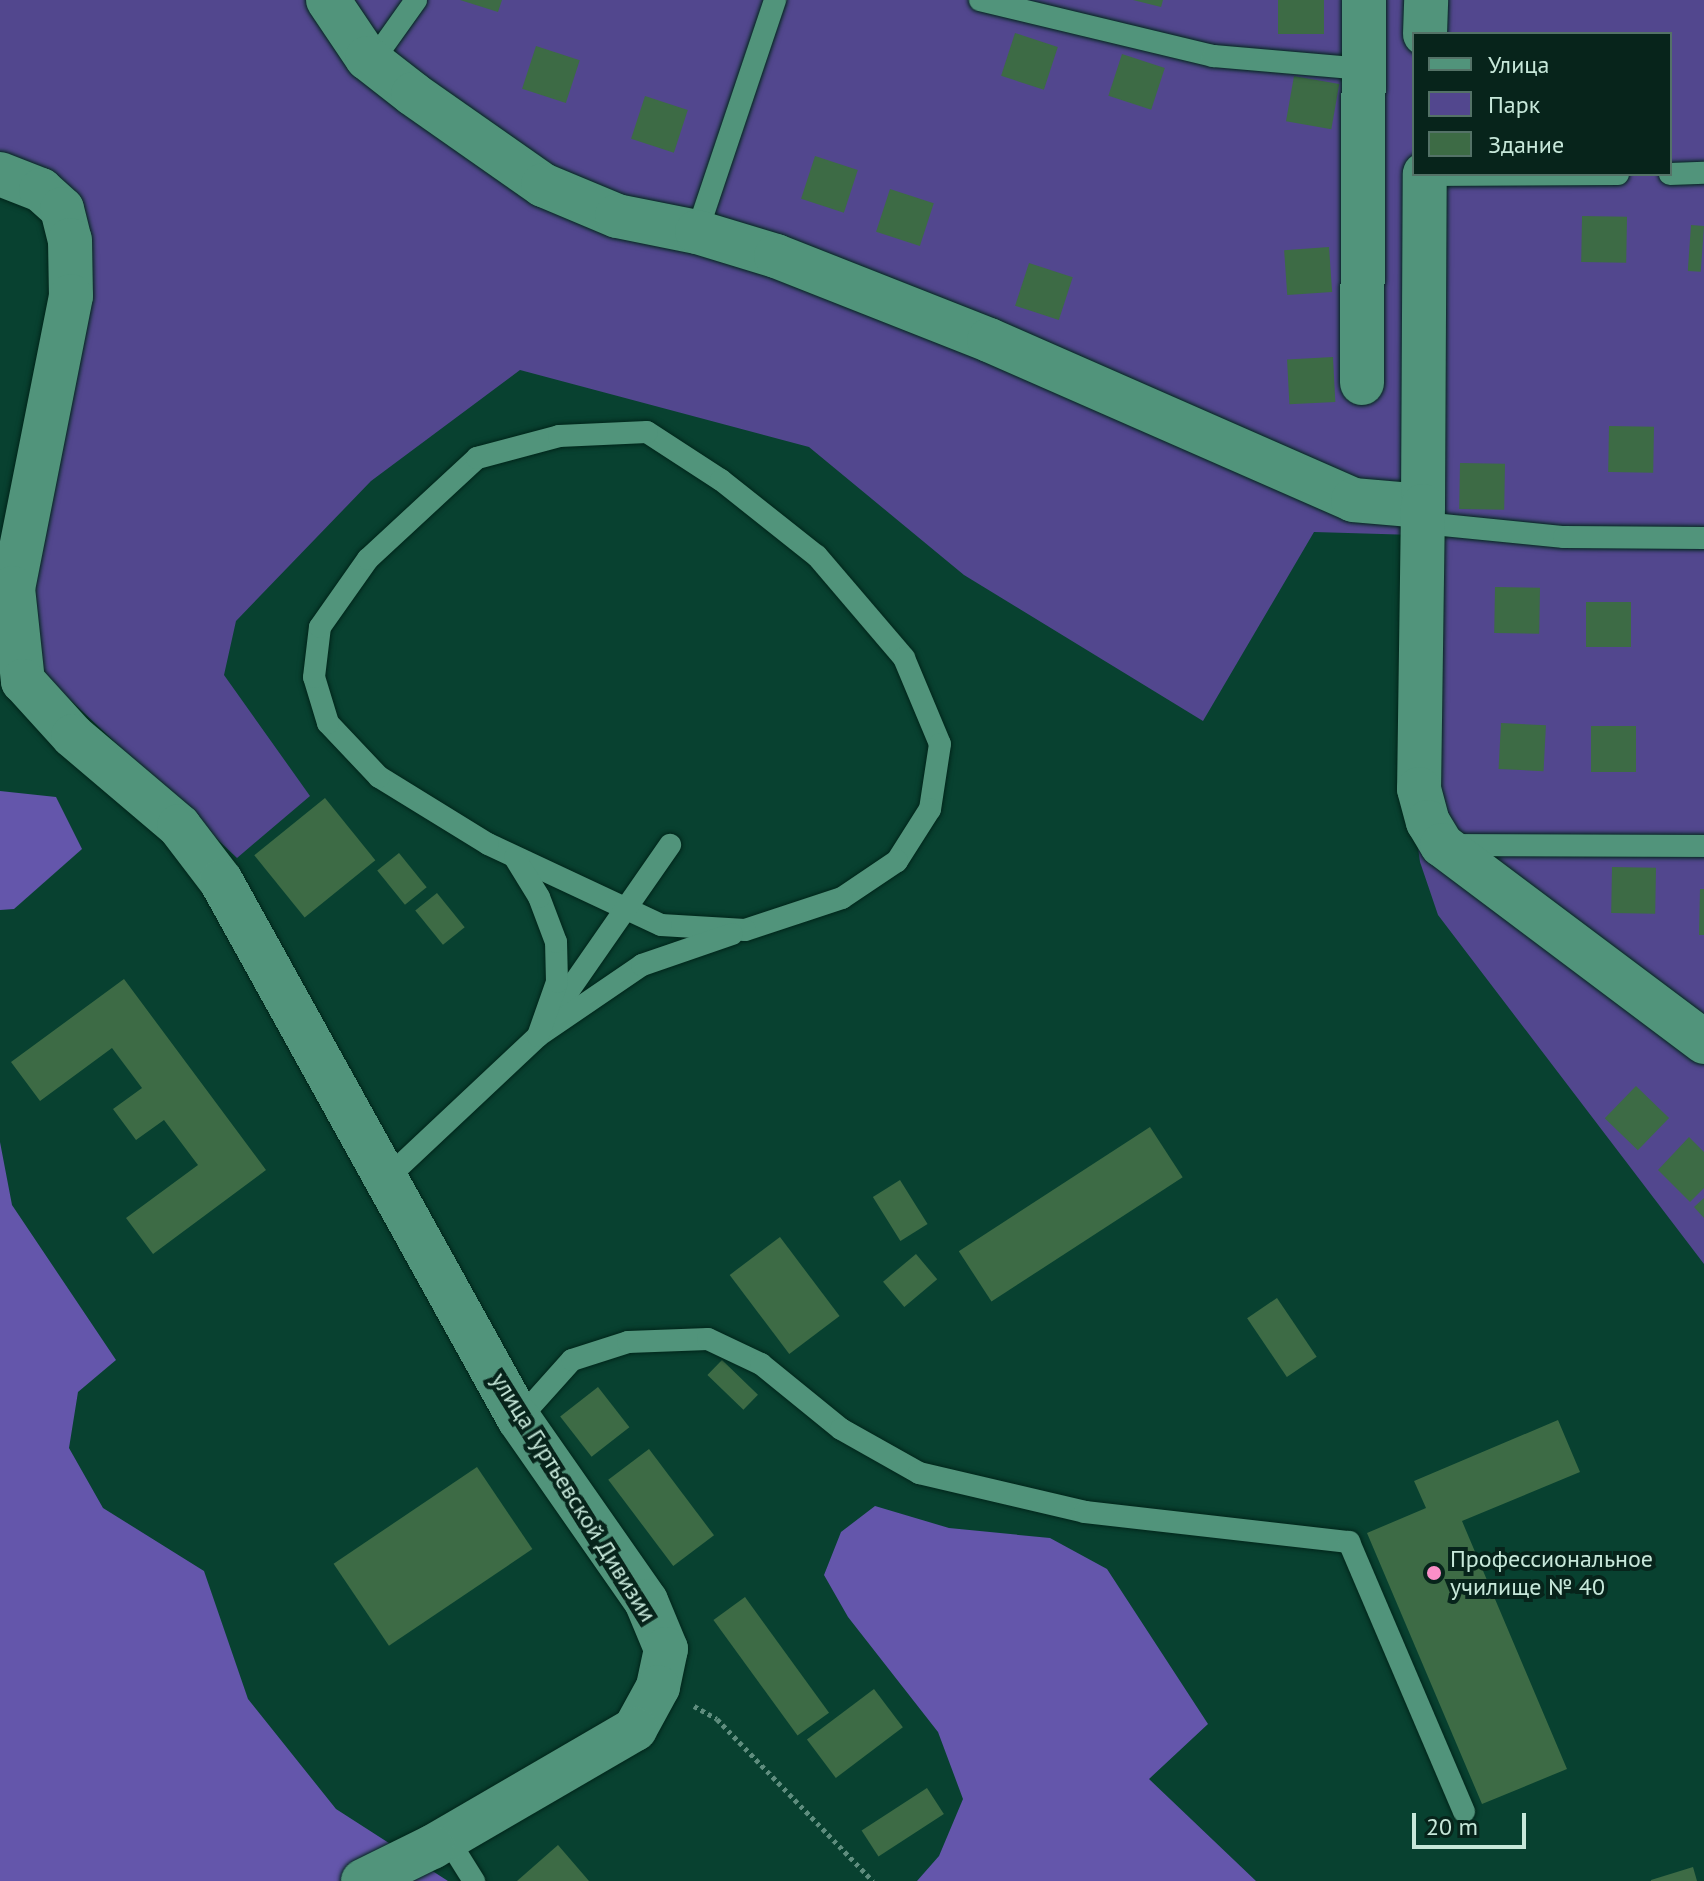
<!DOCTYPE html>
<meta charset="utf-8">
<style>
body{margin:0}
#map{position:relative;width:1704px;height:1881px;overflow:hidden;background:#084130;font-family:"PT Sans",sans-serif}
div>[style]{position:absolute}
.green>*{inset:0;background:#52478e}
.forest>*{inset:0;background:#6456ab}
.building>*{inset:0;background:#3d6b45;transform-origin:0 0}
.path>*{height:5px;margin-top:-2.5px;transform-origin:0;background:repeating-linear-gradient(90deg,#5f8d7e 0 4px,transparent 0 8px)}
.roads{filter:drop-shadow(0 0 2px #00251a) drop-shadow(0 0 2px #00251a)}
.service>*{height:22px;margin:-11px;padding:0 11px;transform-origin:11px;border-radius:11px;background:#51947b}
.minor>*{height:44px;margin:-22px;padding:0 22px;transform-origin:22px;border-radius:22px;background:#51947b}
.dots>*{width:22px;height:22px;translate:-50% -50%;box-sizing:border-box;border:4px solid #07241b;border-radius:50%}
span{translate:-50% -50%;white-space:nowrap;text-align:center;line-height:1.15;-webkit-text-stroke:8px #07241b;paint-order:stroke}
.street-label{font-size:24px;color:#c7e8da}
.poi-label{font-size:24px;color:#c7e8da}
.left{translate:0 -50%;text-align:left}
.legend{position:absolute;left:1412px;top:32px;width:260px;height:144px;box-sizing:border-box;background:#07241b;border:2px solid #547267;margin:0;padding:10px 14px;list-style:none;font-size:24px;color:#c7e8da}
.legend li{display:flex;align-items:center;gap:16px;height:40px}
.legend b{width:40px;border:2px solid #547267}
.scale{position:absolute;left:1412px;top:1813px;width:114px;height:36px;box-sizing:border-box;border:4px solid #c7e8da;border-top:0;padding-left:10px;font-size:24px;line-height:28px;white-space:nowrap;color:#c7e8da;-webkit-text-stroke:6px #07241b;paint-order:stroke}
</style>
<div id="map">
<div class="green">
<div style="clip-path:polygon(evenodd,0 0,1704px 0,1704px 1264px,1438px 915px,1420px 862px,1411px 798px,1415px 535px,1314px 532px,1203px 721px,964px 575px,809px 447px,520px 370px,371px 481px,236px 621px,224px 675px,310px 796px,237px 858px,45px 676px,25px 623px,87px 228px,0 165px,0 0,1414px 34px,1670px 34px,1670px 174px,1414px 174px,1414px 34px)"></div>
</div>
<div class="forest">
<div style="clip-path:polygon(0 791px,56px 797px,82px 849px,14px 909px,0 910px)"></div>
<div style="clip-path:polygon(0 1142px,12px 1205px,116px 1360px,78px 1392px,69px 1448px,103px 1508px,204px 1571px,248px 1699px,336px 1809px,448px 1881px,0 1881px)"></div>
<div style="clip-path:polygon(875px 1506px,949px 1528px,1050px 1538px,1107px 1569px,1208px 1724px,1149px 1779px,1256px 1881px,917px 1881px,939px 1856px,963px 1799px,938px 1732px,848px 1617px,824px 1575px,841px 1532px)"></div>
</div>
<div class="building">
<div style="clip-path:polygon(460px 0,502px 0,498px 12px)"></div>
<div style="clip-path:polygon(1133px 0,1163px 0,1161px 7px)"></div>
<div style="left:1278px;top:0;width:46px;height:34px"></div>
<div style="left:1015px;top:33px;width:45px;height:45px;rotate:18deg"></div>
<div style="left:536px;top:46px;width:46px;height:45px;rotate:18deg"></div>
<div style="left:1122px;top:54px;width:45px;height:44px;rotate:18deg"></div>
<div style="left:1294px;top:76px;width:46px;height:46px;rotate:10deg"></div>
<div style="left:645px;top:96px;width:45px;height:45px;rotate:18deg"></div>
<div style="left:815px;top:156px;width:45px;height:45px;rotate:18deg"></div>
<div style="left:890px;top:189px;width:46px;height:45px;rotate:18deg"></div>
<div style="left:1582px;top:216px;width:45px;height:46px;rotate:1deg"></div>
<div style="left:1691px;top:225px;width:13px;height:46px;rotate:4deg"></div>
<div style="left:1329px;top:247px;width:45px;height:45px;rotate:86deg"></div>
<div style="left:1029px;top:263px;width:46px;height:45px;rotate:18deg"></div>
<div style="left:1333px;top:357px;width:45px;height:46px;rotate:87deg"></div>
<div style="left:1609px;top:426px;width:45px;height:46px;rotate:1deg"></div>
<div style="left:1460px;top:463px;width:45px;height:46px;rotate:1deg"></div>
<div style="left:1495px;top:587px;width:45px;height:46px;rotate:1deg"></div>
<div style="left:1586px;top:602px;width:45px;height:45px"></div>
<div style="left:1501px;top:723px;width:45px;height:46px;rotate:3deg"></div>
<div style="left:1591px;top:726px;width:45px;height:46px"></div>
<div style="left:325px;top:798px;width:80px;height:91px;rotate:51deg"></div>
<div style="left:399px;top:853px;width:44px;height:28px;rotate:51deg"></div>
<div style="left:1612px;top:867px;width:44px;height:46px;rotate:1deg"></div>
<div style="clip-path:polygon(1700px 889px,1704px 889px,1704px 935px,1699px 935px)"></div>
<div style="left:437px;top:893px;width:44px;height:28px;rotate:51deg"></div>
<div style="clip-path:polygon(124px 979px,266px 1170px,153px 1254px,126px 1218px,198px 1165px,164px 1120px,136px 1140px,113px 1109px,142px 1088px,112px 1048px,40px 1101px,11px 1062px)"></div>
<div style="left:1636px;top:1086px;width:46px;height:45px;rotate:44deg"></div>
<div style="left:1150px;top:1127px;width:60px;height:228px;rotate:57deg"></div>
<div style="clip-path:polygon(1689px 1137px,1704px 1152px,1704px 1188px,1690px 1202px,1658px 1170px)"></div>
<div style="left:900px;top:1180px;width:52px;height:32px;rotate:58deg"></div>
<div style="clip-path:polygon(1704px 1198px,1704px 1218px,1694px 1207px)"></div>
<div style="left:780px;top:1237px;width:99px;height:63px;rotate:53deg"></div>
<div style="left:916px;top:1254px;width:33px;height:43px;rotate:50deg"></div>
<div style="left:1277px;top:1298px;width:71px;height:36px;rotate:56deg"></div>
<div style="left:722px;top:1360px;width:50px;height:21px;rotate:44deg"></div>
<div style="left:598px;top:1387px;width:51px;height:48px;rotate:52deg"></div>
<div style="clip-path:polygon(1558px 1420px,1580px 1472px,1462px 1521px,1567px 1769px,1482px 1804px,1367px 1533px,1426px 1508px,1414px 1481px)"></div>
<div style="left:649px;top:1449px;width:108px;height:51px;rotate:53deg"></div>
<div style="left:477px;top:1467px;width:99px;height:173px;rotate:56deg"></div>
<div style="left:745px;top:1597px;width:143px;height:39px;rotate:54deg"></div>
<div style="left:874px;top:1689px;width:48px;height:84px;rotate:53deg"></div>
<div style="left:927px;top:1788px;width:31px;height:78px;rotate:57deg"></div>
<div style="clip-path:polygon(558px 1845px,589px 1881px,517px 1881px)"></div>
<div style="clip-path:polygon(1693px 1867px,1697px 1881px,1651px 1881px,1651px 1880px)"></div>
</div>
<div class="path">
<div style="left:694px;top:1706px;width:26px;rotate:29deg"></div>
<div style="left:717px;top:1719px;width:225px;rotate:46.1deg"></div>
</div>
<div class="roads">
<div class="service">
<div style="left:980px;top:0;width:240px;rotate:13.5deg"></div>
<div style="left:1213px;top:56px;width:152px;rotate:4.9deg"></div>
<div style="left:372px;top:62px;width:76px;rotate:-54.6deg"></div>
<div style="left:1670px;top:174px;width:34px;rotate:-2deg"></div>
<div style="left:1424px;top:175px;width:194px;rotate:-0.3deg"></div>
<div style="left:697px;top:232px;width:245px;rotate:-71.4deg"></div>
<div style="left:647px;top:432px;width:88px;rotate:33deg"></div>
<div style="left:721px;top:480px;width:122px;rotate:38.4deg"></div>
<div style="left:817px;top:556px;width:134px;rotate:49.5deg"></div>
<div style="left:904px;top:658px;width:93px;rotate:67.3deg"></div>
<div style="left:940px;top:744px;width:66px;rotate:98.7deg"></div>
<div style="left:930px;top:809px;width:62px;rotate:122.4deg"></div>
<div style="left:897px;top:861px;width:66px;rotate:146.1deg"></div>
<div style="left:842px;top:898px;width:102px;rotate:161.7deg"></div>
<div style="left:745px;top:930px;width:84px;rotate:-176.6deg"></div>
<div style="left:661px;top:925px;width:191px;rotate:-154.9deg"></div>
<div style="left:488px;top:844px;width:128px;rotate:-148.4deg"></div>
<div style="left:379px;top:777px;width:74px;rotate:-133.4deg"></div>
<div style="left:328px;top:723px;width:48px;rotate:-106.9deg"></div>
<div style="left:314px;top:677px;width:50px;rotate:-83.2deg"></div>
<div style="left:320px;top:627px;width:83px;rotate:-54.8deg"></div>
<div style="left:368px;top:559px;width:149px;rotate:-42.8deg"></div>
<div style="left:477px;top:458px;width:85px;rotate:-15deg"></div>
<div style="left:559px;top:436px;width:88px;rotate:-2.6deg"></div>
<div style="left:1423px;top:523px;width:142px;rotate:5.7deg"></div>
<div style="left:1564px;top:537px;width:140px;rotate:0.4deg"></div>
<div style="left:1451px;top:845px;width:253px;rotate:0.2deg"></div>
<div style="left:556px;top:1009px;width:200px;rotate:-55.2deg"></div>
<div style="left:538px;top:1036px;width:126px;rotate:-34.3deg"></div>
<div style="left:642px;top:965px;width:95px;rotate:-19deg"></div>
<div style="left:387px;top:1178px;width:207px;rotate:-43.2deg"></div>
<div style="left:538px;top:1036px;width:57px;rotate:-70.6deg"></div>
<div style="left:557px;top:982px;width:40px;rotate:-91.4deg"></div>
<div style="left:556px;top:942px;width:48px;rotate:-110.7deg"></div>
<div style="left:539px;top:897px;width:46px;rotate:-121.6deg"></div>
<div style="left:519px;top:1419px;width:79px;rotate:-48.1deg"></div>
<div style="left:572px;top:1360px;width:59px;rotate:-17.8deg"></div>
<div style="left:628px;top:1342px;width:80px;rotate:-2.1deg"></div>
<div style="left:708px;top:1339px;width:59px;rotate:25.3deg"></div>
<div style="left:761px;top:1364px;width:103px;rotate:39.1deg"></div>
<div style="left:841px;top:1429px;width:90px;rotate:29.4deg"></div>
<div style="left:919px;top:1473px;width:171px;rotate:13.2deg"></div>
<div style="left:1085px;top:1512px;width:266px;rotate:6.5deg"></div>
<div style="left:1349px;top:1542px;width:293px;rotate:66.9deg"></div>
<div style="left:447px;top:1838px;width:51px;rotate:57.9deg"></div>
</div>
<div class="minor">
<div style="left:328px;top:0;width:70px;rotate:56.1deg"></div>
<div style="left:367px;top:58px;width:58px;rotate:38deg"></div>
<div style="left:413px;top:94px;width:159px;rotate:35deg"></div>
<div style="left:543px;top:185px;width:80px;rotate:22.7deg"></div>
<div style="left:617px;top:216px;width:82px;rotate:11.3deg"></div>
<div style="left:697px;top:232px;width:83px;rotate:16.9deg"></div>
<div style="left:776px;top:256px;width:229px;rotate:21.5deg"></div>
<div style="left:989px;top:340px;width:398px;rotate:23.7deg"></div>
<div style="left:1353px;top:500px;width:70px;rotate:4.9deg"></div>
<div style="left:1423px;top:506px;width:332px;rotate:-89.7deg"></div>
<div style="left:1425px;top:34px;width:34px;rotate:-88deg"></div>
<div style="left:0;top:174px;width:44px;rotate:21.3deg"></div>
<div style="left:41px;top:190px;width:28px;rotate:42deg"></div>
<div style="left:62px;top:209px;width:32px;rotate:76deg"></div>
<div style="left:70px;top:240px;width:56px;rotate:89deg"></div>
<div style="left:71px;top:296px;width:298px;rotate:101.2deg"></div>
<div style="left:13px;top:588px;width:94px;rotate:83.9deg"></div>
<div style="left:23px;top:681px;width:74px;rotate:47.7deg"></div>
<div style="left:73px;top:736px;width:139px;rotate:40.3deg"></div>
<div style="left:179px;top:826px;width:69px;rotate:52.6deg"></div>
<div style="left:221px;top:881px;width:615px;rotate:61.02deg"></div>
<div style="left:519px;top:1419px;width:222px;rotate:55.1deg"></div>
<div style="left:646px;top:1601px;width:52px;rotate:67.4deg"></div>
<div style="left:666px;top:1649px;width:39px;rotate:102deg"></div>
<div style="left:658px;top:1687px;width:48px;rotate:118.7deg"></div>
<div style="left:635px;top:1729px;width:235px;rotate:149.8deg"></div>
<div style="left:432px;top:1847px;width:77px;rotate:153.8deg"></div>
<div style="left:1362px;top:383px;width:383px;rotate:-89.7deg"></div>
<div style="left:1423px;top:506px;width:283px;rotate:90.8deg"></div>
<div style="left:1419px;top:789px;width:34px;rotate:75deg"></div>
<div style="left:1428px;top:822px;width:27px;rotate:59deg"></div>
<div style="left:1442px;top:845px;width:328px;rotate:36.9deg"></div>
</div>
</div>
<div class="dots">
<div style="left:1434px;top:1573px;background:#fa8fc7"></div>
</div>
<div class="street-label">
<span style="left:574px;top:1497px;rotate:58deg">улица Гуртьевской Дивизии</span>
</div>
<div class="poi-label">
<span class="left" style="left:1450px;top:1573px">Профессиональное<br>училище № 40</span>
</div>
<ul class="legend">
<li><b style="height:10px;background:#51947b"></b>Улица</li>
<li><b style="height:22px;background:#52478e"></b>Парк</li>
<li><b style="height:22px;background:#3d6b45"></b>Здание</li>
</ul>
<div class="scale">20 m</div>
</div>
